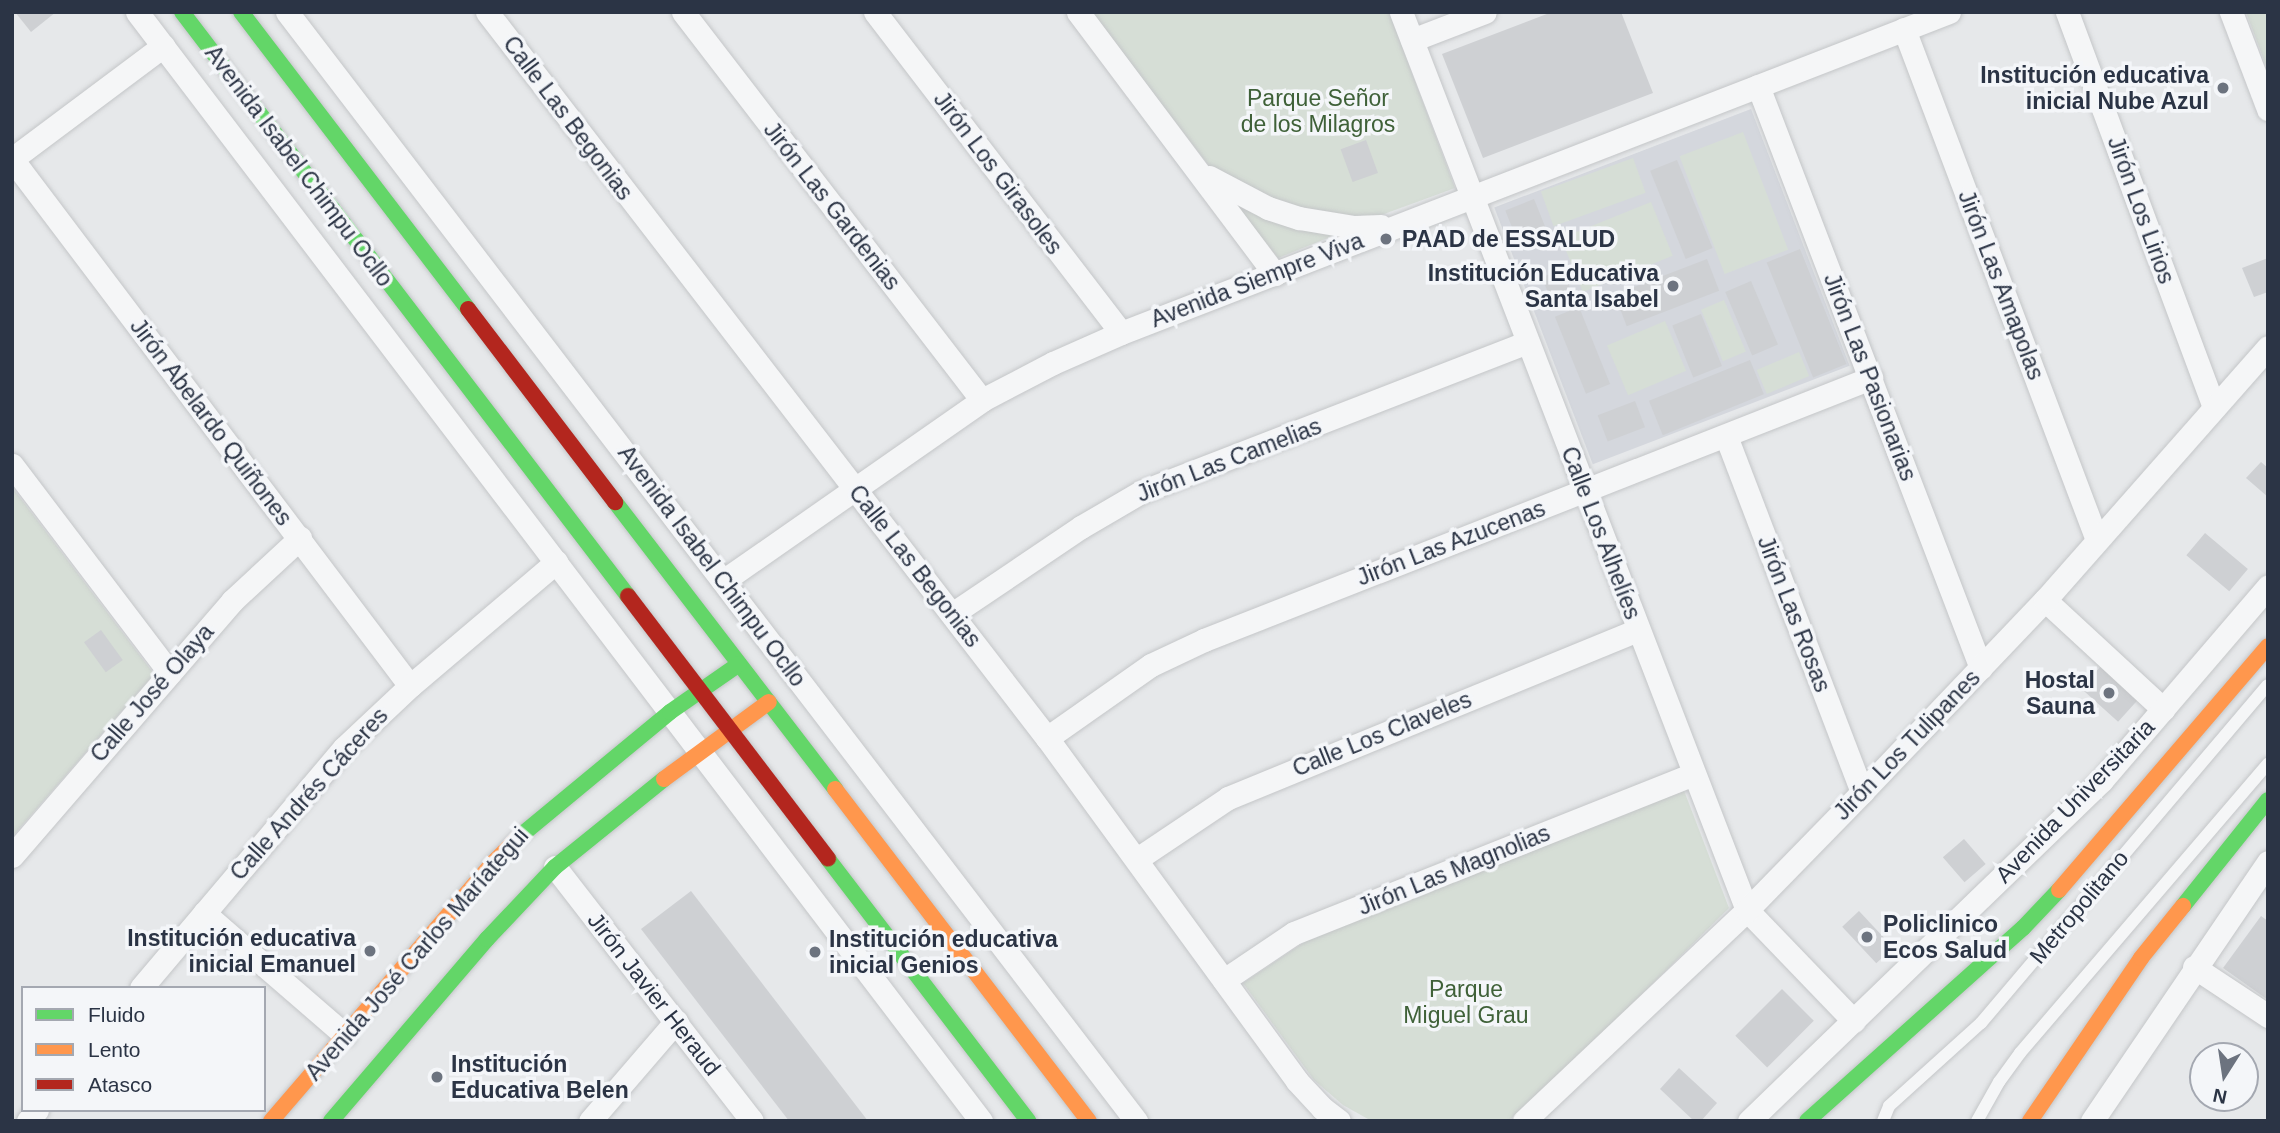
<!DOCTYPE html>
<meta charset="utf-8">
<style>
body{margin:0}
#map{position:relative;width:2280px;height:1133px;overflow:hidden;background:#e6e8ea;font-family:Helvetica,sans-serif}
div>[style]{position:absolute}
.built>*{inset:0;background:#d4d7dd;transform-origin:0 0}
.green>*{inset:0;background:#d6ded6;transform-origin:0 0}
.building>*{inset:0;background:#ced0d3;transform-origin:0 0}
.roads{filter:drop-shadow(0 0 2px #c4c6c8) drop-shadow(0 0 2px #c4c6c8)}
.lane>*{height:12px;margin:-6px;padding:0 6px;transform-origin:6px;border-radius:6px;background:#f5f6f7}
.street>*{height:23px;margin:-11.5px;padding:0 11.5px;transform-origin:11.5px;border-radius:11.5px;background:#f5f6f7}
.fast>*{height:16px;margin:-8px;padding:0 8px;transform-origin:8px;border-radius:8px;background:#63d668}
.slow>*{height:16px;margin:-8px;padding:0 8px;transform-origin:8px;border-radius:8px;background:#ff974d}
.jam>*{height:16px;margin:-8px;padding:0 8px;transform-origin:8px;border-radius:8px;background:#b3261e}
.dots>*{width:19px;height:19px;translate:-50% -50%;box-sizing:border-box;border:4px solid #f4f6f9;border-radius:50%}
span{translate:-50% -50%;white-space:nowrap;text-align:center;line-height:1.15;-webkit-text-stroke:7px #f4f6f9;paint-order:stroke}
.poi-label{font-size:23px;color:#2b3445;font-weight:700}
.right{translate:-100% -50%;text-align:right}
.left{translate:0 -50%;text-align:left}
.park-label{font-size:23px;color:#3f6138}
.street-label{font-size:23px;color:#2b3445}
.frame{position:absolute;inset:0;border:14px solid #2b3445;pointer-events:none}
.legend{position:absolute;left:21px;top:986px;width:245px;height:126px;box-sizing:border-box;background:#f4f6f9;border:2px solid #a4a8b1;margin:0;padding:9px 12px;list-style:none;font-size:21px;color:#2b3445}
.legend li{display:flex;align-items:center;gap:14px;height:35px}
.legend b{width:35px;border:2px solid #a4a8b1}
.north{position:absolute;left:2189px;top:1042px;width:70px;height:70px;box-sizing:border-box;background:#f4f6f9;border:2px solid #a4a8b1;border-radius:50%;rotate:192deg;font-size:19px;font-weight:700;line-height:28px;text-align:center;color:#2b3445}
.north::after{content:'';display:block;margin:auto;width:24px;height:32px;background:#6c737f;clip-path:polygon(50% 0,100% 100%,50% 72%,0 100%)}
</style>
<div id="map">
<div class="built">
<div style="left:1751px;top:109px;width:275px;height:275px;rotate:69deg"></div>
</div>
<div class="green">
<div style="clip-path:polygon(1100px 12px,1389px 12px,1455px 188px,1384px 214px,1362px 218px,1284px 206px,1213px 171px,1093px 15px)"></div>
<div style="clip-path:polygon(2246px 12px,2268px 12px,2268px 71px)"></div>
<div style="left:1743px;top:132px;width:126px;height:68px;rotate:69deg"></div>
<div style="left:1633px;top:158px;width:37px;height:98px;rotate:70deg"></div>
<div style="clip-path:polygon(1230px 198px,1340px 233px,1278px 258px)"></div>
<div style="left:1651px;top:202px;width:58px;height:97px;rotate:68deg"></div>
<div style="left:1724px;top:300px;width:56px;height:25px;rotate:67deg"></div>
<div style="left:1665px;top:321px;width:54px;height:63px;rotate:67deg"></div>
<div style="left:1799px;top:352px;width:26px;height:46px;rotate:67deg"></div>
<div style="clip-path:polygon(12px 487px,154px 674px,12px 837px)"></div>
<div style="clip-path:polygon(1683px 788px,1729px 908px,1529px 1106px,1510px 1119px,1368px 1119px,1343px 1105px,1314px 1080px,1243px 983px,1306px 941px)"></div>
</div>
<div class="building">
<div style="clip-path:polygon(15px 12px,56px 12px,31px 32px)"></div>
<div style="clip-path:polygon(1552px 12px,1621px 12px,1653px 93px,1483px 158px,1442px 54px)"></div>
<div style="left:1366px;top:140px;width:35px;height:27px;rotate:70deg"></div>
<div style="left:1677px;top:160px;width:95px;height:29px;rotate:68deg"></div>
<div style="left:1534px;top:199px;width:35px;height:31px;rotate:68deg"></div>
<div style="left:1800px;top:249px;width:124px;height:36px;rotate:68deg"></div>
<div style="clip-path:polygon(2268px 258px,2268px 292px,2254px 297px,2242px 268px)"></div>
<div style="left:1707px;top:259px;width:34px;height:99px;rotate:69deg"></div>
<div style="left:1562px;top:269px;width:34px;height:22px;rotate:67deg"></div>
<div style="left:1751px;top:281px;width:69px;height:28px;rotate:67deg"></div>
<div style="left:1579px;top:307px;width:83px;height:26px;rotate:68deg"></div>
<div style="left:1701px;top:314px;width:56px;height:31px;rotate:68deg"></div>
<div style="left:1750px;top:360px;width:37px;height:109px;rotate:68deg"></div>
<div style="left:1635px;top:401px;width:28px;height:40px;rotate:69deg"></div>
<div style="clip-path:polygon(2261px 462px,2268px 468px,2268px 497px,2246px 478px)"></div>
<div style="left:2205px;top:533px;width:56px;height:29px;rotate:40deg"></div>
<div style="left:101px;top:630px;width:37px;height:21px;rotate:54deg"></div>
<div style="left:2101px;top:666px;width:50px;height:30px;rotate:42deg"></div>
<div style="left:1964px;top:839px;width:33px;height:28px;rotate:49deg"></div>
<div style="clip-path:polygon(691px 891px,868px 1121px,789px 1121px,641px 929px)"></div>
<div style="left:1859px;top:911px;width:50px;height:23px;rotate:47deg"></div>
<div style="clip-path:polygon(2261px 916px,2268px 921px,2268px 1000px,2223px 968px)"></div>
<div style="left:1782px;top:989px;width:45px;height:66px;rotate:45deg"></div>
<div style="clip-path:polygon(1679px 1068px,1717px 1103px,1701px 1121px,1694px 1121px,1660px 1089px)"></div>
</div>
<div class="roads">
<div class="lane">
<div style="left:1883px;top:1121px;width:16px;rotate:-68deg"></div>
<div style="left:1889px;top:1106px;width:124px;rotate:-42.1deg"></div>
<div style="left:1981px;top:1023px;width:443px;rotate:-49.7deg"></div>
<div style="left:1977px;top:1121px;width:45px;rotate:-60.6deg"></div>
<div style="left:1999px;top:1082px;width:36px;rotate:-54deg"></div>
<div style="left:2020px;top:1053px;width:381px;rotate:-49.4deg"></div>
</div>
<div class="street">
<div style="left:137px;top:12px;width:1394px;rotate:52.73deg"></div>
<div style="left:287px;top:12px;width:1397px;rotate:52.56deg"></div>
<div style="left:487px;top:12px;width:917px;rotate:52.36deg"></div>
<div style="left:1047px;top:738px;width:424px;rotate:53.9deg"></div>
<div style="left:1297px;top:1081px;width:37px;rotate:47deg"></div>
<div style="left:1322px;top:1108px;width:21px;rotate:37deg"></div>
<div style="left:683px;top:12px;width:490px;rotate:52.4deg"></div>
<div style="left:875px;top:12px;width:404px;rotate:52.5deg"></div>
<div style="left:1078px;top:12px;width:328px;rotate:53.1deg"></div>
<div style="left:1401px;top:12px;width:962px;rotate:68.93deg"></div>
<div style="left:1747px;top:910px;width:154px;rotate:46.1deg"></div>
<div style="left:2067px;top:12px;width:422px;rotate:69.6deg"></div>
<div style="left:2231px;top:12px;width:104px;rotate:69.1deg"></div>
<div style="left:1904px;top:29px;width:546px;rotate:69.31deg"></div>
<div style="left:1412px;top:40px;width:78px;rotate:-21deg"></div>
<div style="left:1758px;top:86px;width:623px;rotate:69.04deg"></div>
<div style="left:12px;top:159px;width:660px;rotate:52.94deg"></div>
<div style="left:12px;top:159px;width:189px;rotate:-36.8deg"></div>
<div style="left:1209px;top:177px;width:67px;rotate:27.7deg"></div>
<div style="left:1268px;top:208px;width:33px;rotate:18deg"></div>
<div style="left:1299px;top:218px;width:56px;rotate:9.3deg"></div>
<div style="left:1354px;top:227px;width:27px;rotate:-2deg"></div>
<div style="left:1726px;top:436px;width:381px;rotate:69.1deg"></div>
<div style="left:12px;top:465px;width:261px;rotate:52.8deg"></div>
<div style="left:723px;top:581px;width:316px;rotate:-34.9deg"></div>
<div style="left:982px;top:400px;width:80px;rotate:-27.5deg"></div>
<div style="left:1053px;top:363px;width:74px;rotate:-23.8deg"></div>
<div style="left:1121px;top:333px;width:888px;rotate:-21.19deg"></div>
<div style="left:2045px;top:600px;width:161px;rotate:42.7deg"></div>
<div style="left:952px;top:614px;width:156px;rotate:-34deg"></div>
<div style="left:1081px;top:527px;width:69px;rotate:-30.3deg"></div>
<div style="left:1141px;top:492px;width:413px;rotate:-21.2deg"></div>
<div style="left:1047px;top:738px;width:127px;rotate:-35.1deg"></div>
<div style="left:1151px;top:665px;width:59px;rotate:-25.3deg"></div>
<div style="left:1204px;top:640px;width:717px;rotate:-21.45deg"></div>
<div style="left:12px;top:856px;width:337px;rotate:-49.2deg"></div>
<div style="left:232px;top:601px;width:93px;rotate:-42.8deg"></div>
<div style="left:1137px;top:859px;width:110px;rotate:-33.8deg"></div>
<div style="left:1228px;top:798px;width:443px;rotate:-22.3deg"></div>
<div style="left:555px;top:867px;width:321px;rotate:52.2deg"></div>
<div style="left:204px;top:913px;width:186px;rotate:40.9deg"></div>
<div style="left:2194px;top:967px;width:89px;rotate:33.5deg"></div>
<div style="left:1224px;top:980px;width:84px;rotate:-33.9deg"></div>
<div style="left:1294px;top:933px;width:430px;rotate:-21.7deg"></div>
<div style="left:141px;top:988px;width:314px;rotate:-49.8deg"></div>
<div style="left:344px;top:748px;width:91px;rotate:-43.2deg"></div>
<div style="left:410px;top:686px;width:192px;rotate:-40.3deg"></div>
<div style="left:28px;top:1121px;width:14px;rotate:-51deg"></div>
<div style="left:590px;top:1121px;width:132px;rotate:-49.3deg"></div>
<div style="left:1524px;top:1121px;width:307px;rotate:-43.4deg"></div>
<div style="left:1747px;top:910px;width:165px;rotate:-45.7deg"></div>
<div style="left:1862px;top:792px;width:265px;rotate:-46.4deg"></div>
<div style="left:2045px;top:600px;width:337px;rotate:-48.6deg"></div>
<div style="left:1749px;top:1121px;width:491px;rotate:-44deg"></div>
<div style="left:2102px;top:780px;width:255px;rotate:-49.4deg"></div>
<div style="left:2092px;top:1121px;width:313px;rotate:-55.8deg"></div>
</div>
<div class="fast">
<div style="left:182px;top:12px;width:735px;rotate:52.63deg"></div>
<div style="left:241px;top:12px;width:374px;rotate:52.6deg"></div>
<div style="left:615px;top:502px;width:362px;rotate:52.5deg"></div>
<div style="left:519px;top:837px;width:196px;rotate:-39.6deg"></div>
<div style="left:670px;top:712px;width:84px;rotate:-34.8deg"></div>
<div style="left:828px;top:859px;width:330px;rotate:52.6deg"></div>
<div style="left:2183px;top:906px;width:136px;rotate:-51.3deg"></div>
<div style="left:331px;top:1121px;width:240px;rotate:-49.4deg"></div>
<div style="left:487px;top:939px;width:99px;rotate:-46.6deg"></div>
<div style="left:555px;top:867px;width:140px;rotate:-38.9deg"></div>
<div style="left:1807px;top:1121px;width:290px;rotate:-41.8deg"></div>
<div style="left:2023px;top:928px;width:52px;rotate:-46.5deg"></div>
</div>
<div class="slow">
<div style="left:664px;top:779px;width:130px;rotate:-36.3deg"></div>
<div style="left:835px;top:789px;width:418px;rotate:52.6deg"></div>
<div style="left:2059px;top:890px;width:321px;rotate:-49.4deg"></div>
<div style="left:271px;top:1121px;width:339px;rotate:-49.3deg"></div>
<div style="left:492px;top:864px;width:38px;rotate:-45deg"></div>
<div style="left:2030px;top:1121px;width:197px;rotate:-55.7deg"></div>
<div style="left:2141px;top:958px;width:67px;rotate:-51.1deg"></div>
</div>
<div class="jam">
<div style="left:468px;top:309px;width:243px;rotate:52.7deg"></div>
<div style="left:628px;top:596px;width:330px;rotate:52.7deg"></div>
</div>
</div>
<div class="dots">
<div style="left:2223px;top:88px;background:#6c737f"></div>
<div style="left:1386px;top:239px;background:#6c737f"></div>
<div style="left:1673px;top:286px;background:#6c737f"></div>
<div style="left:2109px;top:693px;background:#6c737f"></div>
<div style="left:1867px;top:937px;background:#6c737f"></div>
<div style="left:370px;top:951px;background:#6c737f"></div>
<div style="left:815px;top:952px;background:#6c737f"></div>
<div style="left:437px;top:1077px;background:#6c737f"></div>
</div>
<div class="poi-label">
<span class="right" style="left:2209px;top:88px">Institución educativa<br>inicial Nube Azul</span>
<span class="left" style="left:1402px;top:239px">PAAD de ESSALUD</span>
<span class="right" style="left:1659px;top:286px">Institución Educativa<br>Santa Isabel</span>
<span class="right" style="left:2095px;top:693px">Hostal<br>Sauna</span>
<span class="left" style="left:1883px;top:937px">Policlinico<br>Ecos Salud</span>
<span class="right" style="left:356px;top:951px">Institución educativa<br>inicial Emanuel</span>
<span class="left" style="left:829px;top:952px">Institución educativa<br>inicial Genios</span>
<span class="left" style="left:451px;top:1077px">Institución<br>Educativa Belen</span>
</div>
<div class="park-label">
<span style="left:1318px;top:111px">Parque Señor<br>de los Milagros</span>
<span style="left:1466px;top:1002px">Parque<br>Miguel Grau</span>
</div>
<div class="street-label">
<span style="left:568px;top:118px;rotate:53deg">Calle Las Begonias</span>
<span style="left:299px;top:166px;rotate:53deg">Avenida Isabel Chimpu Ocllo</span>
<span style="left:998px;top:173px;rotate:53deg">Jirón Los Girasoles</span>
<span style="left:832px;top:206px;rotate:52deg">Jirón Las Gardenias</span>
<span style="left:2141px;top:210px;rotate:70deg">Jirón Los Lirios</span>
<span style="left:1257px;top:280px;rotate:-21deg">Avenida Siempre Viva</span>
<span style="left:2001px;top:285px;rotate:69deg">Jirón Las Amapolas</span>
<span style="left:1870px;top:377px;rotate:69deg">Jirón Las Pasionarias</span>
<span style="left:211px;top:422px;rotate:53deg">Jirón Abelardo Quiñones</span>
<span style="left:1229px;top:460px;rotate:-21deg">Jirón Las Camelias</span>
<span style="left:1601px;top:533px;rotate:69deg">Calle Los Alhelíes</span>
<span style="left:1451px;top:543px;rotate:-21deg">Jirón Las Azucenas</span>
<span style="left:712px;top:566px;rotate:53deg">Avenida Isabel Chimpu Ocllo</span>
<span style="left:915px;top:566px;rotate:52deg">Calle Las Begonias</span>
<span style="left:1794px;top:614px;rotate:69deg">Jirón Las Rosas</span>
<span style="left:152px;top:693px;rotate:-49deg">Calle José Olaya</span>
<span style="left:1382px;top:734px;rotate:-22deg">Calle Los Claveles</span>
<span style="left:1907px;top:745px;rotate:-46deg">Jirón Los Tulipanes</span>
<span style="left:309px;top:794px;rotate:-48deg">Calle Andrés Cáceres</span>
<span style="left:2075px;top:801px;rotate:-46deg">Avenida Universitaria</span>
<span style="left:1454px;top:870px;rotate:-22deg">Jirón Las Magnolias</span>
<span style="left:2079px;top:907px;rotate:-50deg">Metropolitano</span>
<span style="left:417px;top:954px;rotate:-49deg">Avenida José Carlos Maríategui</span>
<span style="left:654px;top:994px;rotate:52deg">Jirón Javier Heraud</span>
</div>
<div class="frame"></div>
<ul class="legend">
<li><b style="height:9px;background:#63d668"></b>Fluido</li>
<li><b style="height:9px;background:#ff974d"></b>Lento</li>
<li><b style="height:9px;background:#b3261e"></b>Atasco</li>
</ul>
<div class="north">N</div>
</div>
